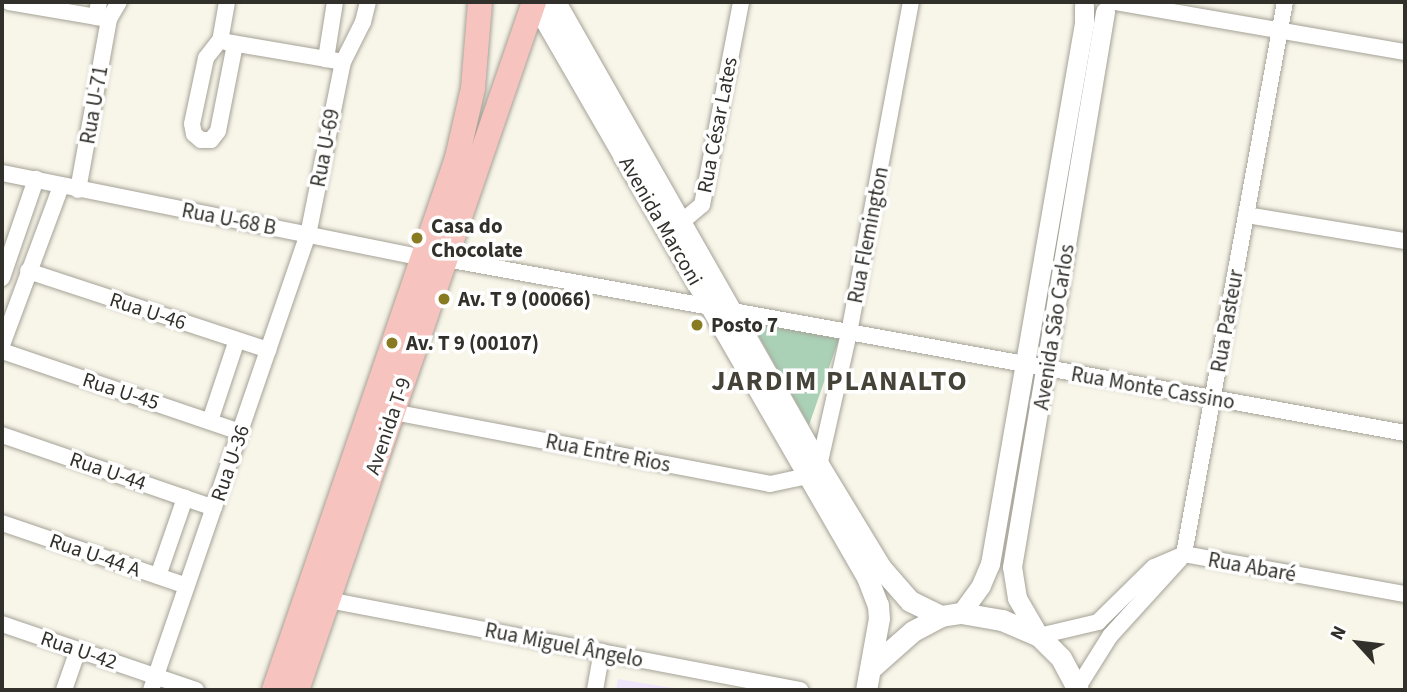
<!DOCTYPE html>
<meta charset="utf-8">
<style>
body{margin:0}
#map{position:relative;width:1407px;height:692px;overflow:hidden;background:#f8f5e9;font-family:"Source Sans 3",sans-serif}
div>[style]{position:absolute}
.education>*{inset:0;background:#efe6fb}
.green>*{inset:0;background:#aad0b6}
.roads{filter:drop-shadow(0 0 2px #a5a297) drop-shadow(0 0 2px #a5a297)}
.minor>*{height:16px;margin:-8px;padding:0 8px;transform-origin:8px;border-radius:8px;background:#fff}
.tertiary>*{height:19px;margin:-9.5px;padding:0 9.5px;transform-origin:9.5px;border-radius:9.5px;background:#fff}
.secondary>*{height:21px;margin:-10.5px;padding:0 10.5px;transform-origin:10.5px;border-radius:10.5px;background:#fff}
.primary>*{height:24px;margin:-12px;padding:0 12px;transform-origin:12px;border-radius:12px;background:#f6c3be}
.dots>*{width:19px;height:19px;translate:-50% -50%;box-sizing:border-box;border:4px solid #fff;border-radius:50%}
span{translate:-50% -50%;white-space:nowrap;text-align:center;line-height:1.15;-webkit-text-stroke:7px #fff;paint-order:stroke}
.street-label{font-size:21px;color:#31302b}
.poi-label{font-size:21px;color:#31302b;font-weight:700}
.left{translate:0 -50%;text-align:left}
.district-label{font-size:28px;color:#454238;font-weight:700;letter-spacing:2px}
.frame{position:absolute;inset:0;border:4px solid #31302b;pointer-events:none}
.north{position:absolute;left:1323px;top:608px;width:70px;height:70px;-webkit-text-stroke:5px #fff;paint-order:stroke;rotate:297deg;font-size:19px;font-weight:700;line-height:28px;text-align:center;color:#31302b}
.north::after{content:'';display:block;margin:auto;width:24px;height:32px;background:#31302b;clip-path:polygon(50% 0,100% 100%,50% 72%,0 100%)}
</style>
<div id="map">
<div class="education">
<div style="clip-path:polygon(618px 679px,685px 690px,616px 690px)"></div>
</div>
<div class="green">
<div style="clip-path:polygon(749px 319px,839px 339px,809px 425px)"></div>
</div>
<div class="roads">
<div class="minor">
<div style="left:9px;top:2px;width:88px;rotate:9.8deg"></div>
<div style="left:99px;top:2px;width:15px;rotate:101deg"></div>
<div style="left:96px;top:17px;width:13px;rotate:9deg"></div>
<div style="left:109px;top:19px;width:20px;rotate:-60deg"></div>
<div style="left:227px;top:2px;width:39px;rotate:100deg"></div>
<div style="left:220px;top:40px;width:23px;rotate:128deg"></div>
<div style="left:206px;top:58px;width:67px;rotate:102deg"></div>
<div style="left:192px;top:124px;width:10px;rotate:79deg"></div>
<div style="left:194px;top:134px;width:9px;rotate:41deg"></div>
<div style="left:201px;top:140px;width:10px"></div>
<div style="left:211px;top:140px;width:11px;rotate:-52deg"></div>
<div style="left:218px;top:131px;width:89px;rotate:-78.9deg"></div>
<div style="left:335px;top:2px;width:58px;rotate:99deg"></div>
<div style="left:326px;top:59px;width:17px;rotate:10deg"></div>
<div style="left:343px;top:62px;width:45px;rotate:-63.4deg"></div>
<div style="left:363px;top:22px;width:21px;rotate:-76deg"></div>
<div style="left:1115px;top:2px;width:294px;rotate:9.8deg"></div>
<div style="left:226px;top:42px;width:101px;rotate:9.6deg"></div>
<div style="left:2px;top:173px;width:429px;rotate:11.4deg"></div>
<div style="left:78px;top:190px;width:174px;rotate:-79.7deg"></div>
<div style="left:1246px;top:215px;width:161px;rotate:9.3deg"></div>
<div style="left:672px;top:230px;width:39px;rotate:-40deg"></div>
<div style="left:702px;top:205px;width:207px;rotate:-79.1deg"></div>
<div style="left:446px;top:259px;width:975px;rotate:10.28deg"></div>
<div style="left:28px;top:271px;width:253px;rotate:18.2deg"></div>
<div style="left:2px;top:278px;width:105px;rotate:-71deg"></div>
<div style="left:2px;top:345px;width:170px;rotate:-69.6deg"></div>
<div style="left:2px;top:351px;width:251px;rotate:18.8deg"></div>
<div style="left:393px;top:412px;width:384px;rotate:10.8deg"></div>
<div style="left:770px;top:484px;width:39px;rotate:-12deg"></div>
<div style="left:808px;top:476px;width:15px;rotate:-42deg"></div>
<div style="left:819px;top:466px;width:136px;rotate:-77.3deg"></div>
<div style="left:849px;top:333px;width:337px;rotate:-79.4deg"></div>
<div style="left:210px;top:421px;width:85px;rotate:-71.6deg"></div>
<div style="left:2px;top:435px;width:224px;rotate:19deg"></div>
<div style="left:2px;top:523px;width:195px;rotate:18.8deg"></div>
<div style="left:1184px;top:554px;width:561px;rotate:-79.63deg"></div>
<div style="left:1184px;top:554px;width:225px;rotate:10.3deg"></div>
<div style="left:158px;top:576px;width:83px;rotate:-70.9deg"></div>
<div style="left:328px;top:600px;width:481px;rotate:10.8deg"></div>
<div style="left:2px;top:624px;width:205px;rotate:18.8deg"></div>
<div style="left:1039px;top:636px;width:61px;rotate:-13.3deg"></div>
<div style="left:1098px;top:622px;width:78px;rotate:-44.5deg"></div>
<div style="left:1154px;top:567px;width:33px;rotate:-23deg"></div>
<div style="left:1078px;top:687px;width:60px;rotate:-57.9deg"></div>
<div style="left:1110px;top:636px;width:104px;rotate:-47.7deg"></div>
<div style="left:64px;top:690px;width:42px;rotate:-70.7deg"></div>
<div style="left:151px;top:690px;width:481px;rotate:-71deg"></div>
<div style="left:308px;top:235px;width:177px;rotate:-78.6deg"></div>
<div style="left:595px;top:690px;width:39px;rotate:-80deg"></div>
</div>
<div class="tertiary">
<div style="left:961px;top:613px;width:34px;rotate:-54deg"></div>
<div style="left:981px;top:585px;width:23px;rotate:-67deg"></div>
<div style="left:990px;top:564px;width:549px;rotate:-80.14deg"></div>
<div style="left:1084px;top:23px;width:17px;rotate:-90deg"></div>
<div style="left:1039px;top:636px;width:44px;rotate:-120.1deg"></div>
<div style="left:1017px;top:598px;width:31px;rotate:-99deg"></div>
<div style="left:1012px;top:567px;width:563px;rotate:-80.49deg"></div>
</div>
<div class="secondary">
<div style="left:535px;top:2px;width:664px;rotate:60deg"></div>
<div style="left:867px;top:577px;width:30px;rotate:69deg"></div>
<div style="left:878px;top:605px;width:13px;rotate:86deg"></div>
<div style="left:879px;top:618px;width:73px;rotate:100.2deg"></div>
<div style="left:555px;top:2px;width:534px;rotate:60.36deg"></div>
<div style="left:819px;top:466px;width:119px;rotate:58.7deg"></div>
<div style="left:881px;top:568px;width:44px;rotate:48.7deg"></div>
<div style="left:910px;top:601px;width:34px;rotate:26deg"></div>
<div style="left:871px;top:668px;width:56px;rotate:-41.4deg"></div>
<div style="left:913px;top:631px;width:32px;rotate:-28deg"></div>
<div style="left:941px;top:616px;width:20px;rotate:-9deg"></div>
<div style="left:961px;top:613px;width:42px;rotate:9.7deg"></div>
<div style="left:1002px;top:620px;width:40px;rotate:23.4deg"></div>
<div style="left:1039px;top:636px;width:31px;rotate:45deg"></div>
<div style="left:1061px;top:658px;width:36px;rotate:62deg"></div>
</div>
<div class="primary">
<div style="left:274px;top:690px;width:563px;rotate:-71.02deg"></div>
<div style="left:457px;top:158px;width:72px;rotate:-77.1deg"></div>
<div style="left:473px;top:88px;width:86px;rotate:-85.3deg"></div>
<div style="left:297px;top:690px;width:728px;rotate:-70.99deg"></div>
</div>
</div>
<div class="dots">
<div style="left:417px;top:238px;background:#887b21"></div>
<div style="left:444px;top:299px;background:#887b21"></div>
<div style="left:697px;top:325px;background:#887b21"></div>
<div style="left:392px;top:343px;background:#887b21"></div>
</div>
<div class="street-label">
<span style="left:94px;top:105px;rotate:-80deg">Rua U-71</span>
<span style="left:717px;top:125px;rotate:-79deg">Rua César Lates</span>
<span style="left:325px;top:148px;rotate:-79deg">Rua U-69</span>
<span style="left:229px;top:219px;rotate:11deg">Rua U-68 B</span>
<span style="left:661px;top:221px;rotate:60deg">Avenida Marconi</span>
<span style="left:868px;top:235px;rotate:-79deg">Rua Flemington</span>
<span style="left:148px;top:311px;rotate:18deg">Rua U-46</span>
<span style="left:1227px;top:321px;rotate:-80deg">Rua Pasteur</span>
<span style="left:1054px;top:327px;rotate:-81deg">Avenida São Carlos</span>
<span style="left:1153px;top:388px;rotate:10deg">Rua Monte Cassino</span>
<span style="left:121px;top:391px;rotate:18deg">Rua U-45</span>
<span style="left:388px;top:426px;rotate:-71deg">Avenida T-9</span>
<span style="left:608px;top:453px;rotate:11deg">Rua Entre Rios</span>
<span style="left:230px;top:463px;rotate:-71deg">Rua U-36</span>
<span style="left:108px;top:471px;rotate:19deg">Rua U-44</span>
<span style="left:95px;top:555px;rotate:19deg">Rua U-44 A</span>
<span style="left:1252px;top:567px;rotate:10deg">Rua Abaré</span>
<span style="left:564px;top:645px;rotate:11deg">Rua Miguel Ângelo</span>
<span style="left:79px;top:650px;rotate:19deg">Rua U-42</span>
</div>
<div class="poi-label">
<span class="left" style="left:431px;top:238px">Casa do<br>Chocolate</span>
<span class="left" style="left:458px;top:299px">Av. T 9 (00066)</span>
<span class="left" style="left:711px;top:325px">Posto 7</span>
<span class="left" style="left:406px;top:343px">Av. T 9 (00107)</span>
</div>
<div class="district-label">
<span style="left:840px;top:381px">JARDIM PLANALTO</span>
</div>
<div class="frame"></div>
<div class="north">N</div>
</div>
